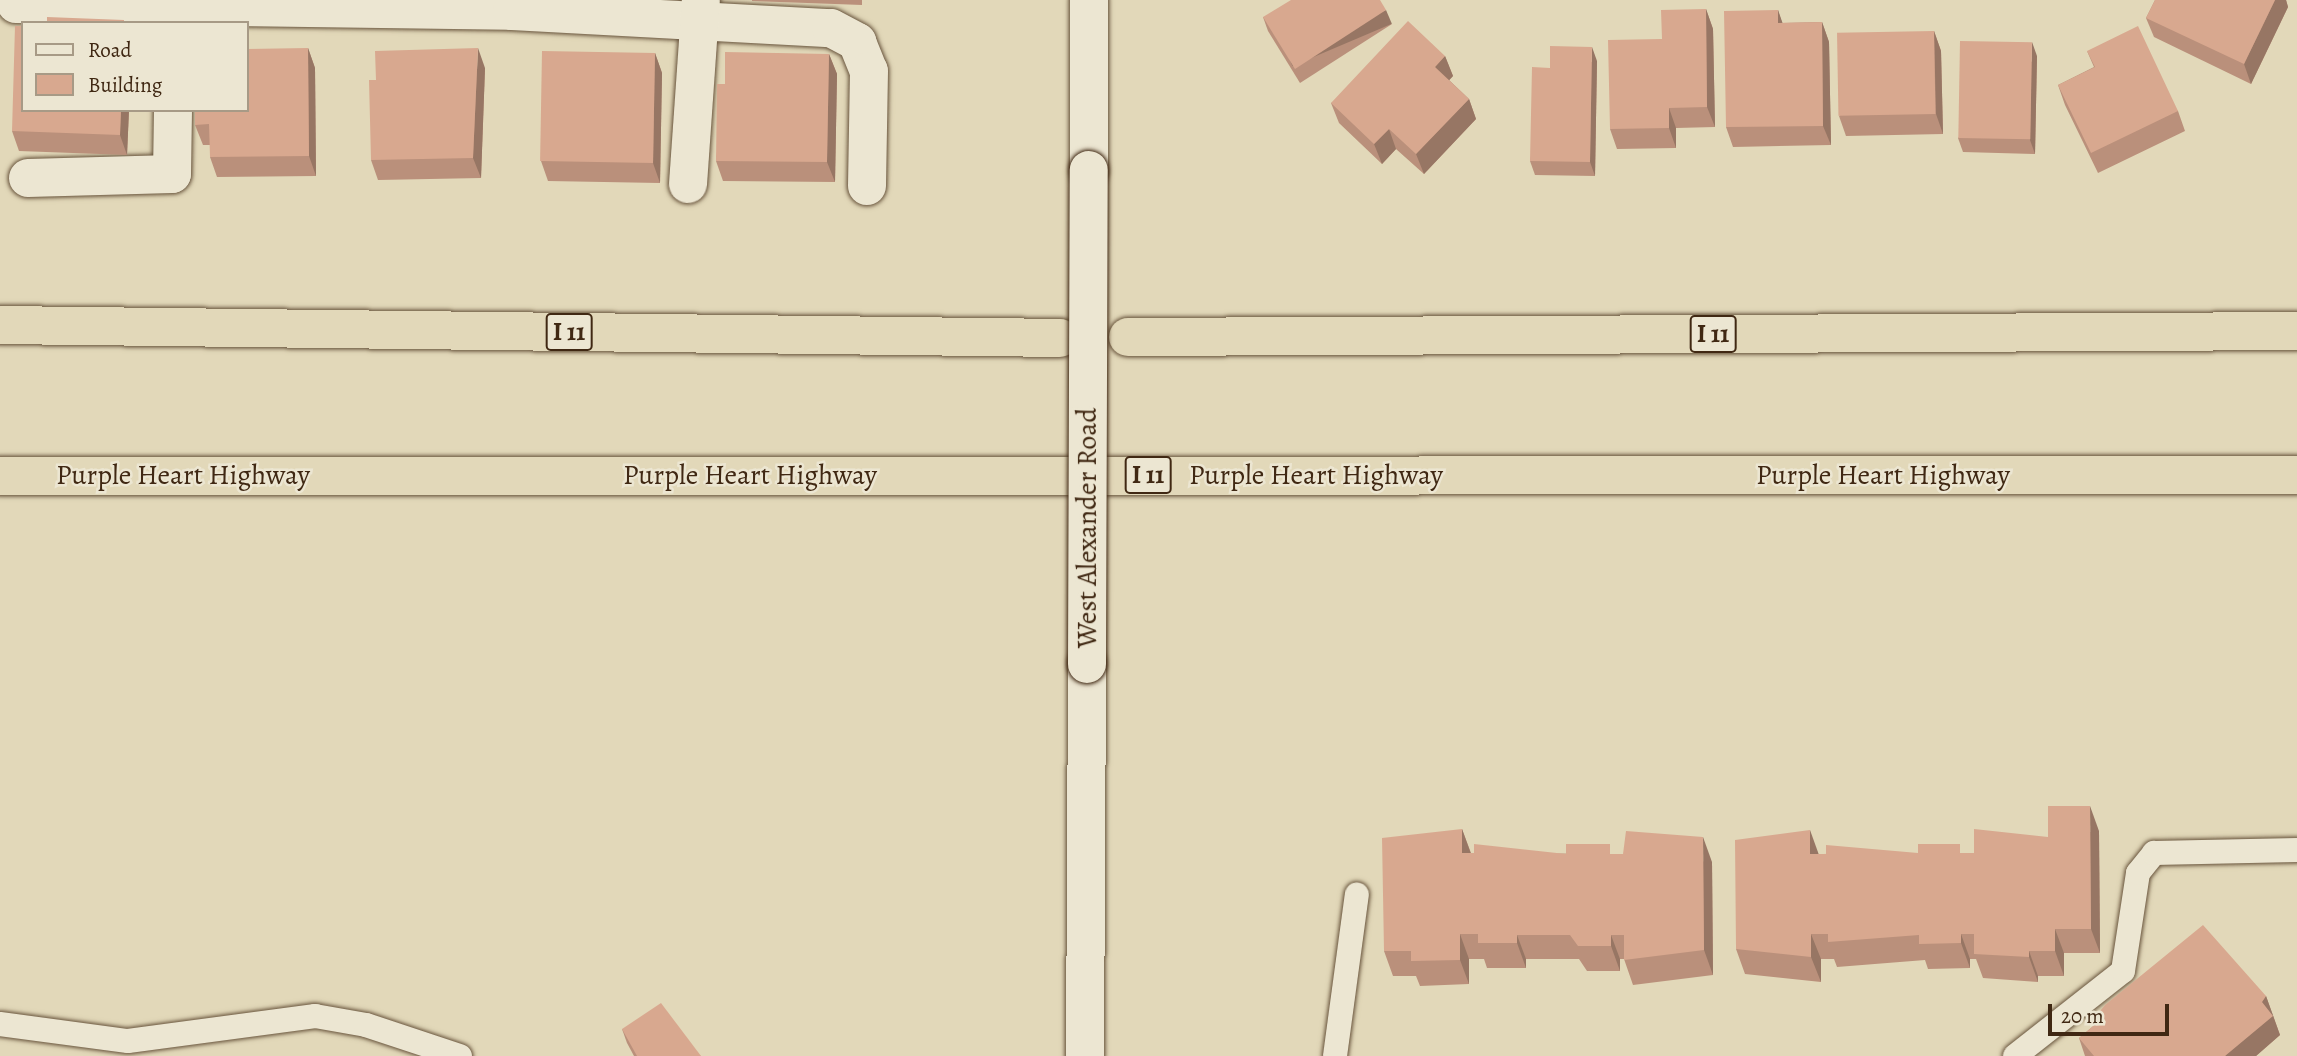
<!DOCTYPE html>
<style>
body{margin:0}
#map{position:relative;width:2297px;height:1056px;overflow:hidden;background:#e2d8b9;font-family:Alegreya,serif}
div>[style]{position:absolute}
.roads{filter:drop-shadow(0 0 2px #68543c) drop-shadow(0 0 2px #68543c)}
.service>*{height:24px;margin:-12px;padding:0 12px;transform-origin:12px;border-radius:12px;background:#ece6d2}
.minor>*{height:38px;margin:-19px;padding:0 19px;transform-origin:19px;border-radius:19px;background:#ece6d2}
.secondary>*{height:38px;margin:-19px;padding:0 19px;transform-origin:19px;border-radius:19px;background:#ece6d2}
.motorway>*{height:38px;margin:-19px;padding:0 19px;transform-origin:19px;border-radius:19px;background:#e2d8b9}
.bridges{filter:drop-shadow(0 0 2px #402813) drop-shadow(0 0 2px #402813)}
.secondary-bridge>*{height:38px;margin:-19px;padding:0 19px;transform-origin:19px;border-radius:19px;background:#ece6d2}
.wall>*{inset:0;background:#ba907b}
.shaded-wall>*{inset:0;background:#977664;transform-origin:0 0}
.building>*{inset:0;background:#d8a88f;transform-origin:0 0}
span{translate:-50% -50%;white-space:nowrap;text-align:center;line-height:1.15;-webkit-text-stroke:5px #ece6d2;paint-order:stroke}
.shield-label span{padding:2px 5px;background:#ece6d2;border:2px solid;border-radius:5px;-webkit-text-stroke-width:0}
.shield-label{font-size:26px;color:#402813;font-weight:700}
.street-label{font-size:28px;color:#402813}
.legend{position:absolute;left:21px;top:21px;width:228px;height:91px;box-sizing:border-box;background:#ece6d2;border:2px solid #a79a86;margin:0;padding:9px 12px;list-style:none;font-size:21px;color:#402813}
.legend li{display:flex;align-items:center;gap:14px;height:35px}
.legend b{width:35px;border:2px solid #a79a86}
.scale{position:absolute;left:2048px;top:1004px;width:121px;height:32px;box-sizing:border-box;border:4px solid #402813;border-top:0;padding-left:9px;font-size:21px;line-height:24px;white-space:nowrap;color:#402813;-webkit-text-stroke:5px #ece6d2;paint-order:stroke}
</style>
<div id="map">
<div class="roads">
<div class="service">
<div style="left:0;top:1024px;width:129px;rotate:7.6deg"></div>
<div style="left:128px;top:1041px;width:189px;rotate:-7.6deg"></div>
<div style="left:315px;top:1016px;width:52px;rotate:10deg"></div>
<div style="left:366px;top:1025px;width:99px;rotate:18.3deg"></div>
<div style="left:1335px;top:1056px;width:163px;rotate:-82.3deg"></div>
<div style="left:2015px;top:1056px;width:137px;rotate:-38.2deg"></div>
<div style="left:2123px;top:971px;width:99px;rotate:-81.3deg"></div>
<div style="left:2138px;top:873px;width:26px;rotate:-51deg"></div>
<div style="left:2154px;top:853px;width:143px;rotate:-1.2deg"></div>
</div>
<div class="minor">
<div style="left:16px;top:4px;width:496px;rotate:0.8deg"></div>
<div style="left:512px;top:11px;width:319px;rotate:3.1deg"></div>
<div style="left:831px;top:28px;width:30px;rotate:28deg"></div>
<div style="left:857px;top:42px;width:31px;rotate:68deg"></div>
<div style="left:869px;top:71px;width:115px;rotate:91deg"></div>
<div style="left:28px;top:178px;width:144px;rotate:-1.6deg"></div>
<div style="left:172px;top:174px;width:64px;rotate:-89.1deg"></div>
<div style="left:688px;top:184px;width:184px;rotate:-86deg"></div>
</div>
<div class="secondary">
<div style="left:1089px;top:0;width:170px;rotate:90deg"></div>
<div style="left:1085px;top:1056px;width:392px;rotate:-89.7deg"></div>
</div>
<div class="motorway">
<div style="left:0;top:325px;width:1060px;rotate:0.7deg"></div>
<div style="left:1128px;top:337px;width:1169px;rotate:-0.29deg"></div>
<div style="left:0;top:476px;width:2297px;rotate:-0.02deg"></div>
</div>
</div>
<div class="bridges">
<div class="secondary-bridge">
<div style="left:1087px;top:664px;width:494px;rotate:-89.8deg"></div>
</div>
</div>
<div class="wall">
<div style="clip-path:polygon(752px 0,862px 0,862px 5px,752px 1px)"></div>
<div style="clip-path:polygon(2155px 0,2286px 0,2288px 7px,2251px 84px,2154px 37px,2146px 18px)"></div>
<div style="clip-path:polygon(1706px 9px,1713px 29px,1715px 127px,1676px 128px,1676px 148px,1617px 149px,1610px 129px,1662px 39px)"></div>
<div style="clip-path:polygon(1778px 10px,1782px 23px,1822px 22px,1829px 42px,1831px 145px,1733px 147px,1726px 127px)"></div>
<div style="clip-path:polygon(1263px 17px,1392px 24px,1300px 83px,1268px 31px)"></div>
<div style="clip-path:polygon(1934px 31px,1941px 51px,1943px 134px,1846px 136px,1839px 116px)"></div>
<div style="clip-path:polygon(308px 48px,315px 68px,316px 176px,217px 177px,210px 157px,210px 145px,203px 145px,195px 125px)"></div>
<div style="clip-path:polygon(2087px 51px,2178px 111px,2185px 131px,2098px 173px,2065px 105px,2058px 85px,2094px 67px)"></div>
<div style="clip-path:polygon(655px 53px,662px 73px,660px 183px,548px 181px,541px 161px)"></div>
<div style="clip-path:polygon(829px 54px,837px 74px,835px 182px,723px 181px,716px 161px,725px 84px)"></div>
<div style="clip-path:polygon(1445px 56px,1453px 76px,1449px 80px,1469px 99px,1476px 119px,1424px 174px,1396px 149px,1382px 164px,1339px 123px,1331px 103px)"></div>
<div style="clip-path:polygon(2037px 56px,2035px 154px,1963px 152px,1958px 138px)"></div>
<div style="clip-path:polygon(1597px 61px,1595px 176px,1535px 175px,1530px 161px,1550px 68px)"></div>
<div style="clip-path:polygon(485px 68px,481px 178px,378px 180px,371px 160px,376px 80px)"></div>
<div style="clip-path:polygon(129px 110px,127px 155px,19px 151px,12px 131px)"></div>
<div style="clip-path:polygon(1462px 829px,1471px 853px,1613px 854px,1712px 862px,1713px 975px,1633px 985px,1624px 959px,1620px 959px,1620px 971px,1587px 971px,1579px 959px,1526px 959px,1526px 968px,1487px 968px,1484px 959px,1469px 959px,1469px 984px,1420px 986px,1416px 976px,1393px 976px,1384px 951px)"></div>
<div style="clip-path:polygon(2099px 831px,2100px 953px,2064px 953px,2064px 976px,2038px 976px,2038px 982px,1983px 978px,1976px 959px,1970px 959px,1970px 968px,1928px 969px,1925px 960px,1837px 967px,1834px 959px,1821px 959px,1821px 982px,1745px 974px,1736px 949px,1819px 854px,1974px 853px,2048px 837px)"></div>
<div style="clip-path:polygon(2266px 996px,2280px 1035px,2256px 1056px,2085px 1056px,2079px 1038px,2097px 1023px,2095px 1017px)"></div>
<div style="clip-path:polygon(622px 1029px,701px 1056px,634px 1056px,627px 1043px)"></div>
</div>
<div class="shaded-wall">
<div style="clip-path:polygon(2275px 0,2286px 0,2288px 7px,2251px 84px,2244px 64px)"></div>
<div style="clip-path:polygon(1706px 9px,1713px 29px,1715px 127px,1707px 107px)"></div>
<div style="left:1386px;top:10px;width:15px;height:108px;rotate:67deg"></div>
<div style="clip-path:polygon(1778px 10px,1785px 30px,1778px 23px)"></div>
<div style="clip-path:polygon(1822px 22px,1829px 42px,1831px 145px,1823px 126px)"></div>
<div style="clip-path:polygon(1934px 31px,1941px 51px,1943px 134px,1936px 114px)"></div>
<div style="clip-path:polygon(2032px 42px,2037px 56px,2035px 154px,2030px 140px)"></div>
<div style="clip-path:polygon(1592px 47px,1597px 61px,1595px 176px,1590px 162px)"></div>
<div style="clip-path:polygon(308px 48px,315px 68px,316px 176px,309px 156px)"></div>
<div style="clip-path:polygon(478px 48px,485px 68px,481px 178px,473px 158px)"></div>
<div style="clip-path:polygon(655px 53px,662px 73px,660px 183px,653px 163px)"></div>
<div style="clip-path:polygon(829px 54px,837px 74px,835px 182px,827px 162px)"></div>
<div style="clip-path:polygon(1445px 56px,1453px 76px,1443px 87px,1435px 67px)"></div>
<div style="clip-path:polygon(1469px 99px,1476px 119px,1424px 174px,1416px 154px)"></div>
<div style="clip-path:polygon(1669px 108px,1676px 128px,1676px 148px,1669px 128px)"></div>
<div style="clip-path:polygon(121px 110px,129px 110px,127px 155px,120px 135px)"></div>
<div style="clip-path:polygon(1389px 129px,1396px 149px,1382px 164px,1374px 144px)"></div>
<div style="clip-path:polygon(2090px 806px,2099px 831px,2100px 953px,2091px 929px)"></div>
<div style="clip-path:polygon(1462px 829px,1471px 854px,1462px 853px)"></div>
<div style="clip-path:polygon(1810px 830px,1819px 855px,1810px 854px)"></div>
<div style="clip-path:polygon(1703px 837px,1712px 862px,1713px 975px,1704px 950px)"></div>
<div style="clip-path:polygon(2055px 929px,2064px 953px,2064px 976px,2055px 951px)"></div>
<div style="clip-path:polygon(1460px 934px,1469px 959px,1469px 984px,1460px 960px)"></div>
<div style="clip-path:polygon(1811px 934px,1821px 959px,1821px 982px,1811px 957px)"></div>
<div style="clip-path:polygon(1961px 934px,1970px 959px,1970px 968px,1961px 943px)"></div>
<div style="clip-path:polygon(1517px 935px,1526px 959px,1526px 968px,1517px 943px)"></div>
<div style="clip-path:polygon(1611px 935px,1620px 959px,1620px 971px,1611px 946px)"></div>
<div style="clip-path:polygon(2029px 951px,2038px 976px,2038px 982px,2029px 957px)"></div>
<div style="clip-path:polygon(2266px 996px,2280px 1035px,2256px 1056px,2225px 1056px)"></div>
</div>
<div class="building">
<div style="clip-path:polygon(1291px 0,1380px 0,1386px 10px,1295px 69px,1263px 17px)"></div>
<div style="clip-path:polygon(2155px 0,2275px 0,2244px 64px,2146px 18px)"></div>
<div style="clip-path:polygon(1706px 9px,1707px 107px,1669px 108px,1669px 128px,1610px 129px,1608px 40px,1662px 39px,1661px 10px)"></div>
<div style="clip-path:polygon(1778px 10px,1778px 23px,1822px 22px,1823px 126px,1726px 127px,1724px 11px)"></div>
<div style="clip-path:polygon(47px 17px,124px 20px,124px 23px,47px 23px)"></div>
<div style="clip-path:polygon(1408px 21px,1445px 56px,1435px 67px,1469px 99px,1416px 154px,1389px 129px,1374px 144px,1331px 103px)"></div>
<div style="clip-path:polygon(15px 26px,23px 26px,23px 110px,121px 110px,120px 135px,12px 131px)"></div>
<div style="clip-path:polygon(2138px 26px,2178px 111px,2091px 153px,2058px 85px,2095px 67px,2087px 51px)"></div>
<div style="left:1934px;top:31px;width:83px;height:97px;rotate:89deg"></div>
<div style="left:1960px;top:41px;width:72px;height:97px;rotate:1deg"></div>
<div style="clip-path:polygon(1550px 46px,1592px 47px,1590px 162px,1530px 161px,1532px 67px,1550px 68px)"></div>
<div style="clip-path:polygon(308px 48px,309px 156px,210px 157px,209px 124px,195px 125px,195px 110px,247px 110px,247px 49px)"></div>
<div style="clip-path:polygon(478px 48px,473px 158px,371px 160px,369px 80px,376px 80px,375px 51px)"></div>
<div style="left:542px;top:51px;width:113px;height:110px;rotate:1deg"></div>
<div style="clip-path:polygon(725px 52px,829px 54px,827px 162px,716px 161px,717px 84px,725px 84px)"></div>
<div style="clip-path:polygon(2048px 806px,2090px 806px,2091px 929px,2055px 929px,2055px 951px,2029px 951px,2029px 957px,1974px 954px,1974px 934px,1961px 934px,1961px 943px,1919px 944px,1919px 935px,1828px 942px,1828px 934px,1811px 934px,1811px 957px,1736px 949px,1735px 840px,1810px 830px,1810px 854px,1826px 854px,1826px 845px,1918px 853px,1918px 844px,1960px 844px,1960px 853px,1974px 853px,1974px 829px,2048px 837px)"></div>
<div style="clip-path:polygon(1462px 829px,1462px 853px,1474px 853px,1474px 844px,1566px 854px,1566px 844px,1610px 844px,1610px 854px,1623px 854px,1626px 831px,1703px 837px,1704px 950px,1624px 960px,1624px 935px,1611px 935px,1611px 946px,1578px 946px,1570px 935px,1517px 935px,1517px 943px,1478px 943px,1478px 934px,1460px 934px,1460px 960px,1411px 961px,1411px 951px,1384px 951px,1382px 838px)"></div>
<div style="clip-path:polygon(2203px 925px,2266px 996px,2262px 1002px,2273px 1016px,2225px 1056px,2094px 1056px,2079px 1038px,2099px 1021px,2095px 1017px,2105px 1005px)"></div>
<div style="clip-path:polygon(661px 1003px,701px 1056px,637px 1056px,622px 1029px)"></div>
</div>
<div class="shield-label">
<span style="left:569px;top:332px">I 11</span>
<span style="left:1713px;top:334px">I 11</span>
<span style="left:1148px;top:475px">I 11</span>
</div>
<div class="street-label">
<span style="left:183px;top:475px">Purple Heart Highway</span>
<span style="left:750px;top:475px">Purple Heart Highway</span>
<span style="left:1316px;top:475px">Purple Heart Highway</span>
<span style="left:1883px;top:475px">Purple Heart Highway</span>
<span style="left:1087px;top:528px;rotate:-90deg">West Alexander Road</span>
</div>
<ul class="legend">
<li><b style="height:9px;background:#ece6d2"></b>Road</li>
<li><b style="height:19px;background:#d8a88f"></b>Building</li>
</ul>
<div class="scale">20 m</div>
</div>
